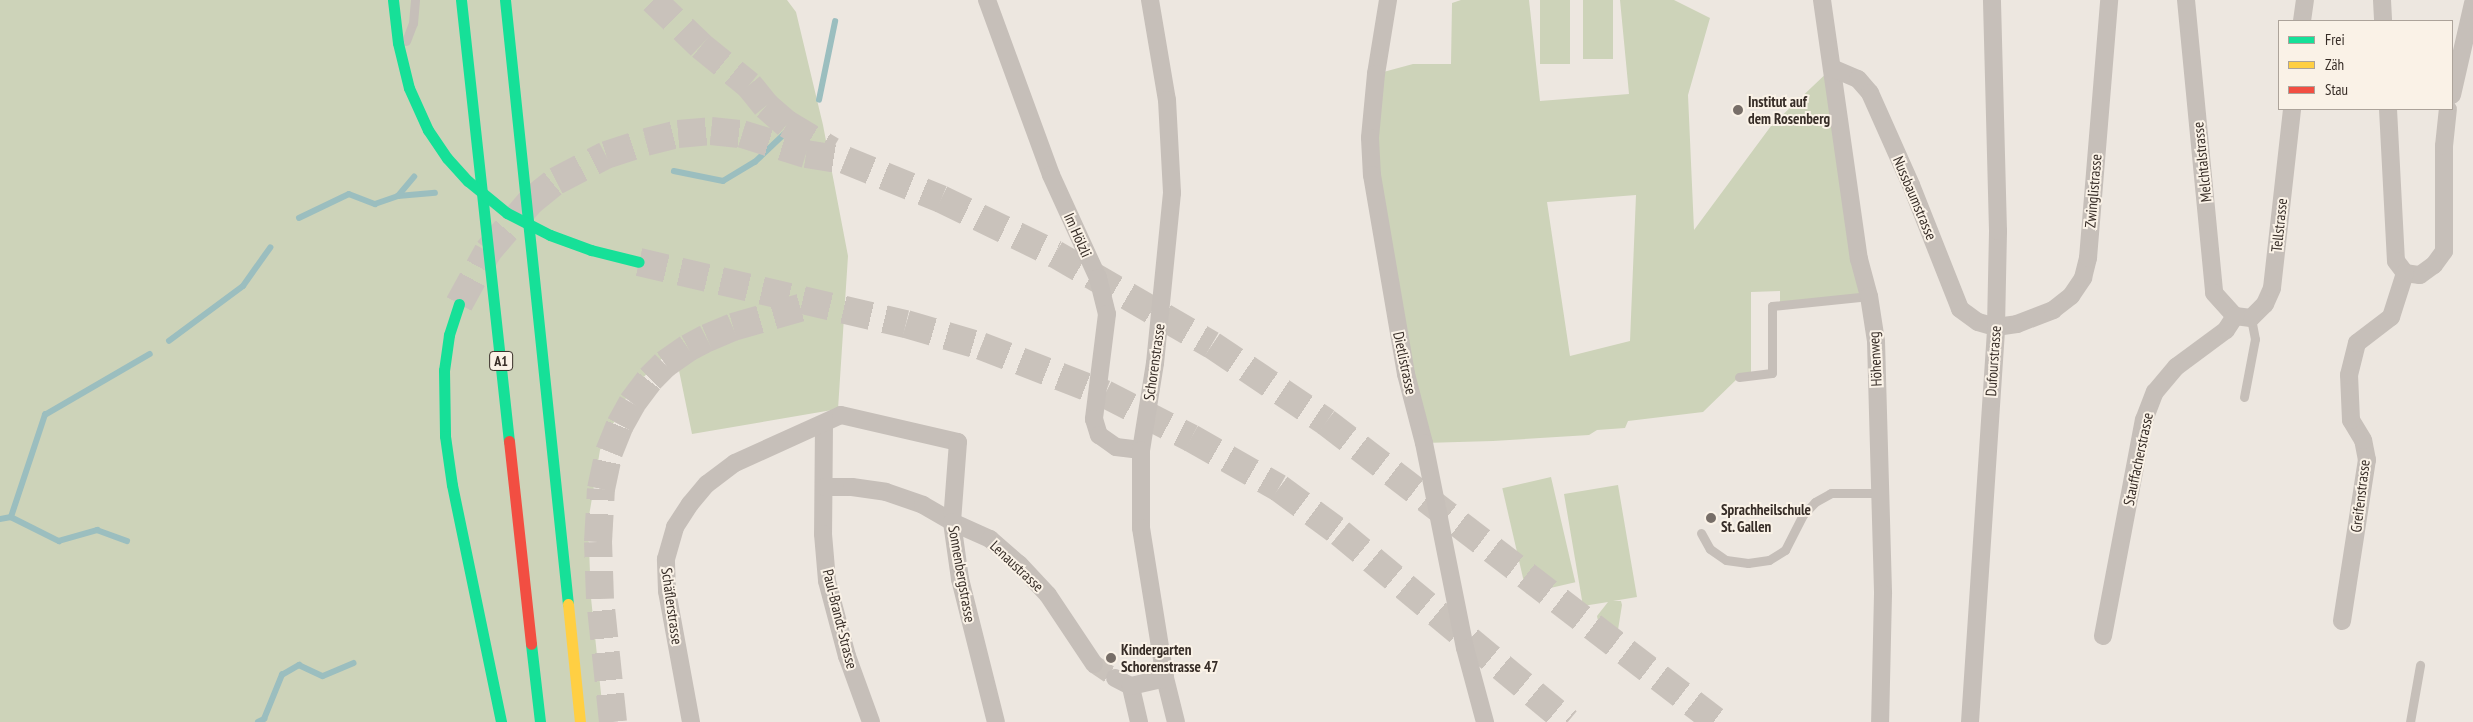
<!DOCTYPE html>
<meta charset="utf-8">
<style>
body{margin:0}
#map{position:relative;width:2473px;height:722px;overflow:hidden;background:#ede7e0;font-family:"PT Sans Narrow",sans-serif}
div>[style]{position:absolute}
.green>*{inset:0;background:#cdd3b9;transform-origin:0 0}
.stream>*{height:5.5px;margin:-2.75px;padding:0 2.75px;transform-origin:2.75px;border-radius:2.75px;background:#9bbebf}
.street-tunnel>*{height:18px;margin-top:-9px;transform-origin:0;background:repeating-linear-gradient(90deg,#c9c2bb 0 18px,transparent 0 27px)}
.highway-tunnel>*{height:28px;margin-top:-14px;transform-origin:0;background:repeating-linear-gradient(90deg,#c9c2bb 0 28px,transparent 0 42px)}
.lane>*{height:9px;margin:-4.5px;padding:0 4.5px;transform-origin:4.5px;border-radius:4.5px;background:#c6bfb9}
.street>*{height:18px;margin:-9px;padding:0 9px;transform-origin:9px;border-radius:9px;background:#c6bfb9}
.fast>*{height:11px;margin:-5.5px;padding:0 5.5px;transform-origin:5.5px;border-radius:5.5px;background:#16e098}
.slow>*{height:11px;margin:-5.5px;padding:0 5.5px;transform-origin:5.5px;border-radius:5.5px;background:#ffcf43}
.jam>*{height:11px;margin:-5.5px;padding:0 5.5px;transform-origin:5.5px;border-radius:5.5px;background:#f24e42}
.fast-bridge>*{height:11px;margin:-5.5px;padding:0 5.5px;transform-origin:5.5px;border-radius:5.5px;background:#16e098}
.dots>*{width:14px;height:14px;translate:-50% -50%;box-sizing:border-box;border:2px solid #faf2e7;border-radius:50%}
span{translate:-50% -50%;white-space:nowrap;text-align:center;line-height:1.15;-webkit-text-stroke:4px #faf2e7;paint-order:stroke}
.shield-label span{padding:1px 4px;background:#faf2e7;border:1px solid;border-radius:4px;-webkit-text-stroke-width:0}
.shield-label{font-size:14px;color:#372d27;font-weight:700}
.poi-label{font-size:15px;color:#372d27;font-weight:700}
.left{translate:0 -50%;text-align:left}
.street-label{font-size:15px;color:#372d27}
.legend{position:absolute;left:2278px;top:20px;width:175px;height:90px;box-sizing:border-box;background:#faf2e7;border:1px solid #aca39a;margin:0;padding:6px 9px;list-style:none;font-size:15px;color:#372d27}
.legend li{display:flex;align-items:center;gap:10px;height:25px}
.legend b{width:25px;border:1px solid #aca39a}
</style>
<div id="map">
<div class="green">
<div style="clip-path:polygon(0 0,787px 0,796px 12px,823px 125px,848px 256px,838px 409px,692px 434px,674px 346px,629px 392px,600px 450px,588px 522px,591px 598px,604px 722px,0 722px)"></div>
<div style="clip-path:polygon(evenodd,1461px 0,1529px 0,1540px 101px,1629px 94px,1620px 0,1674px 0,1710px 18px,1688px 95px,1694px 230px,1771px 126px,1832px 68px,1869px 296px,1780px 305px,1780px 291px,1751px 292px,1751px 375px,1739px 377px,1703px 412px,1628px 421px,1625px 428px,1597px 430px,1589px 435px,1493px 441px,1424px 443px,1381px 236px,1376px 74px,1413px 64px,1451px 64px,1452px 3px,1461px 0,1636px 195px,1630px 341px,1570px 356px,1547px 202px,1636px 195px)"></div>
<div style="left:1540px;top:0;width:30px;height:64px"></div>
<div style="left:1583px;top:0;width:30px;height:59px"></div>
<div style="left:1551px;top:477px;width:108px;height:50px;rotate:77deg"></div>
<div style="clip-path:polygon(1618px 485px,1637px 597px,1613px 601px,1621px 601px,1622px 605px,1617px 636px,1610px 642px,1601px 635px,1597px 616px,1608px 602px,1583px 606px,1564px 494px)"></div>
</div>
<div class="stream">
<div style="left:819px;top:100px;width:80px;rotate:-78.4deg"></div>
<div style="left:674px;top:171px;width:50px;rotate:11.5deg"></div>
<div style="left:723px;top:181px;width:37px;rotate:-31deg"></div>
<div style="left:755px;top:162px;width:59px;rotate:-43.6deg"></div>
<div style="left:398px;top:196px;width:37px;rotate:-5deg"></div>
<div style="left:299px;top:218px;width:55px;rotate:-25.6deg"></div>
<div style="left:349px;top:194px;width:28px;rotate:21deg"></div>
<div style="left:375px;top:204px;width:24px;rotate:-19deg"></div>
<div style="left:398px;top:196px;width:25px;rotate:-50deg"></div>
<div style="left:169px;top:341px;width:92px;rotate:-36.6deg"></div>
<div style="left:243px;top:286px;width:47px;rotate:-54.6deg"></div>
<div style="left:11px;top:517px;width:54px;rotate:26.6deg"></div>
<div style="left:59px;top:541px;width:40px;rotate:-16deg"></div>
<div style="left:97px;top:530px;width:32px;rotate:20deg"></div>
<div style="left:0;top:519px;width:11px;rotate:-10deg"></div>
<div style="left:11px;top:517px;width:108px;rotate:-71.6deg"></div>
<div style="left:45px;top:415px;width:121px;rotate:-30.2deg"></div>
<div style="left:258px;top:722px;width:7px;rotate:-27deg"></div>
<div style="left:264px;top:719px;width:48px;rotate:-67.8deg"></div>
<div style="left:282px;top:675px;width:20px;rotate:-30deg"></div>
<div style="left:299px;top:665px;width:26px;rotate:25deg"></div>
<div style="left:323px;top:676px;width:33px;rotate:-23deg"></div>
</div>
<div class="street-tunnel">
<div style="left:1094px;top:664px;width:25px;rotate:34deg"></div>
</div>
<div class="highway-tunnel">
<div style="left:653px;top:0;width:66px;rotate:43.8deg"></div>
<div style="left:701px;top:46px;width:62px;rotate:39.1deg"></div>
<div style="left:749px;top:85px;width:27px;rotate:51deg"></div>
<div style="left:766px;top:106px;width:28px;rotate:41deg"></div>
<div style="left:787px;top:124px;width:52px;rotate:31deg"></div>
<div style="left:639px;top:262px;width:274px;rotate:13.1deg"></div>
<div style="left:906px;top:324px;width:78px;rotate:16.3deg"></div>
<div style="left:981px;top:346px;width:133px;rotate:21.2deg"></div>
<div style="left:1105px;top:394px;width:97px;rotate:27.1deg"></div>
<div style="left:1191px;top:438px;width:101px;rotate:29.6deg"></div>
<div style="left:1279px;top:488px;width:76px;rotate:36.4deg"></div>
<div style="left:1340px;top:533px;width:296px;rotate:39.7deg"></div>
<div style="left:459px;top:304px;width:60px;rotate:-61.3deg"></div>
<div style="left:488px;top:251px;width:66px;rotate:-49.3deg"></div>
<div style="left:531px;top:201px;width:32px;rotate:-39deg"></div>
<div style="left:556px;top:181px;width:56px;rotate:-27.5deg"></div>
<div style="left:606px;top:155px;width:42px;rotate:-18deg"></div>
<div style="left:646px;top:142px;width:33px;rotate:-14deg"></div>
<div style="left:678px;top:134px;width:33px;rotate:-5deg"></div>
<div style="left:711px;top:131px;width:31px;rotate:6deg"></div>
<div style="left:742px;top:134px;width:67px;rotate:17.4deg"></div>
<div style="left:806px;top:154px;width:39px;rotate:9deg"></div>
<div style="left:845px;top:160px;width:104px;rotate:22.1deg"></div>
<div style="left:941px;top:199px;width:127px;rotate:25.8deg"></div>
<div style="left:1055px;top:254px;width:181px;rotate:30.1deg"></div>
<div style="left:1212px;top:345px;width:138px;rotate:34deg"></div>
<div style="left:1326px;top:422px;width:493px;rotate:37.5deg"></div>
<div style="left:613px;top:722px;width:124px;rotate:-96deg"></div>
<div style="left:600px;top:599px;width:57px;rotate:-92deg"></div>
<div style="left:598px;top:542px;width:53px;rotate:-86.8deg"></div>
<div style="left:601px;top:489px;width:38px;rotate:-78deg"></div>
<div style="left:609px;top:452px;width:29px;rotate:-68deg"></div>
<div style="left:620px;top:425px;width:25px;rotate:-61deg"></div>
<div style="left:632px;top:403px;width:30px;rotate:-53deg"></div>
<div style="left:650px;top:379px;width:21px;rotate:-45deg"></div>
<div style="left:665px;top:364px;width:28px;rotate:-35deg"></div>
<div style="left:688px;top:348px;width:21px;rotate:-28deg"></div>
<div style="left:707px;top:338px;width:28px;rotate:-23deg"></div>
<div style="left:733px;top:327px;width:80px;rotate:-15.9deg"></div>
</div>
<div class="lane">
<div style="left:406px;top:41px;width:19px;rotate:-69deg"></div>
<div style="left:413px;top:23px;width:23px;rotate:-85deg"></div>
<div style="left:1739px;top:377px;width:33px;rotate:-7deg"></div>
<div style="left:1772px;top:373px;width:67px;rotate:-90deg"></div>
<div style="left:1772px;top:306px;width:98px;rotate:-5.9deg"></div>
<div style="left:2244px;top:397px;width:59px;rotate:-79.3deg"></div>
<div style="left:2255px;top:339px;width:21px;rotate:-101deg"></div>
<div style="left:1701px;top:533px;width:18px;rotate:61deg"></div>
<div style="left:1710px;top:549px;width:19px;rotate:35deg"></div>
<div style="left:1726px;top:560px;width:22px;rotate:8deg"></div>
<div style="left:1748px;top:563px;width:21px;rotate:-8deg"></div>
<div style="left:1769px;top:560px;width:19px;rotate:-32deg"></div>
<div style="left:1785px;top:550px;width:38px;rotate:-63deg"></div>
<div style="left:1802px;top:516px;width:19px;rotate:-47deg"></div>
<div style="left:1815px;top:502px;width:18px;rotate:-29deg"></div>
<div style="left:1831px;top:493px;width:48px"></div>
<div style="left:2410px;top:722px;width:58px;rotate:-80deg"></div>
</div>
<div class="street">
<div style="left:987px;top:0;width:186px;rotate:69.9deg"></div>
<div style="left:1051px;top:175px;width:113px;rotate:65.5deg"></div>
<div style="left:1098px;top:278px;width:37px;rotate:76deg"></div>
<div style="left:1107px;top:314px;width:106px;rotate:97.1deg"></div>
<div style="left:1094px;top:419px;width:17px;rotate:73deg"></div>
<div style="left:1099px;top:435px;width:21px;rotate:35deg"></div>
<div style="left:1116px;top:447px;width:25px;rotate:7deg"></div>
<div style="left:1150px;top:0;width:101px;rotate:80.4deg"></div>
<div style="left:1167px;top:100px;width:93px;rotate:86.9deg"></div>
<div style="left:1172px;top:193px;width:171px;rotate:95.7deg"></div>
<div style="left:1155px;top:363px;width:88px;rotate:99.1deg"></div>
<div style="left:1141px;top:450px;width:78px;rotate:90deg"></div>
<div style="left:1141px;top:528px;width:152px;rotate:80.9deg"></div>
<div style="left:1165px;top:678px;width:45px;rotate:76deg"></div>
<div style="left:1388px;top:0;width:75px;rotate:99.2deg"></div>
<div style="left:1376px;top:74px;width:64px;rotate:95.4deg"></div>
<div style="left:1370px;top:138px;width:37px;rotate:87deg"></div>
<div style="left:1372px;top:175px;width:202px;rotate:80.3deg"></div>
<div style="left:1406px;top:374px;width:71px;rotate:75.4deg"></div>
<div style="left:1424px;top:443px;width:209px;rotate:78.7deg"></div>
<div style="left:1465px;top:648px;width:77px;rotate:74.9deg"></div>
<div style="left:1822px;top:0;width:262px;rotate:81.9deg"></div>
<div style="left:1859px;top:259px;width:38px;rotate:75deg"></div>
<div style="left:1869px;top:296px;width:46px;rotate:81.2deg"></div>
<div style="left:1876px;top:341px;width:253px;rotate:88.4deg"></div>
<div style="left:1883px;top:594px;width:128px;rotate:91.3deg"></div>
<div style="left:2186px;top:0;width:294px;rotate:84.5deg"></div>
<div style="left:2214px;top:293px;width:31px;rotate:48deg"></div>
<div style="left:2382px;top:0;width:21px;rotate:87deg"></div>
<div style="left:2302px;top:21px;width:21px;rotate:-82deg"></div>
<div style="left:1832px;top:68px;width:28px;rotate:23deg"></div>
<div style="left:1858px;top:79px;width:18px;rotate:49deg"></div>
<div style="left:1870px;top:93px;width:101px;rotate:66deg"></div>
<div style="left:1911px;top:185px;width:133px;rotate:68.4deg"></div>
<div style="left:1960px;top:309px;width:22px;rotate:36deg"></div>
<div style="left:1978px;top:322px;width:19px;rotate:16deg"></div>
<div style="left:1996px;top:327px;width:21px;rotate:-8deg"></div>
<div style="left:2017px;top:324px;width:39px;rotate:-21deg"></div>
<div style="left:2053px;top:310px;width:23px;rotate:-38deg"></div>
<div style="left:2071px;top:296px;width:22px;rotate:-56deg"></div>
<div style="left:2083px;top:278px;width:21px;rotate:-76deg"></div>
<div style="left:2088px;top:258px;width:259px;rotate:-85.3deg"></div>
<div style="left:2452px;top:95px;width:94px;rotate:-77.1deg"></div>
<div style="left:2388px;top:109px;width:152px;rotate:87deg"></div>
<div style="left:2396px;top:261px;width:15px;rotate:53deg"></div>
<div style="left:2405px;top:273px;width:15px;rotate:8deg"></div>
<div style="left:2420px;top:275px;width:17px;rotate:-36deg"></div>
<div style="left:2434px;top:265px;width:17px;rotate:-54deg"></div>
<div style="left:2444px;top:251px;width:105px;rotate:-90deg"></div>
<div style="left:2444px;top:146px;width:37px;rotate:-84deg"></div>
<div style="left:2235px;top:316px;width:16px;rotate:7deg"></div>
<div style="left:2251px;top:318px;width:20px;rotate:-45deg"></div>
<div style="left:2265px;top:304px;width:17px;rotate:-66deg"></div>
<div style="left:2272px;top:288px;width:180px;rotate:-83.6deg"></div>
<div style="left:824px;top:424px;width:110px;rotate:90.5deg"></div>
<div style="left:823px;top:534px;width:47px;rotate:85.1deg"></div>
<div style="left:827px;top:581px;width:78px;rotate:75.1deg"></div>
<div style="left:847px;top:656px;width:70px;rotate:70deg"></div>
<div style="left:824px;top:487px;width:28px"></div>
<div style="left:852px;top:487px;width:34px;rotate:8deg"></div>
<div style="left:886px;top:492px;width:39px;rotate:19deg"></div>
<div style="left:923px;top:505px;width:34px;rotate:30deg"></div>
<div style="left:952px;top:522px;width:42px;rotate:24.1deg"></div>
<div style="left:990px;top:539px;width:38px;rotate:41deg"></div>
<div style="left:1019px;top:564px;width:42px;rotate:46.9deg"></div>
<div style="left:1048px;top:595px;width:83px;rotate:56.3deg"></div>
<div style="left:2342px;top:621px;width:163px;rotate:-81.2deg"></div>
<div style="left:2367px;top:460px;width:20px;rotate:-101deg"></div>
<div style="left:2363px;top:440px;width:23px;rotate:-121deg"></div>
<div style="left:2351px;top:420px;width:45px;rotate:-92.5deg"></div>
<div style="left:2349px;top:375px;width:33px;rotate:-76deg"></div>
<div style="left:2357px;top:343px;width:43px;rotate:-37.4deg"></div>
<div style="left:2391px;top:317px;width:46px;rotate:-72.3deg"></div>
<div style="left:2103px;top:636px;width:220px;rotate:-79.3deg"></div>
<div style="left:2144px;top:420px;width:30px;rotate:-69deg"></div>
<div style="left:2155px;top:392px;width:33px;rotate:-50deg"></div>
<div style="left:2176px;top:367px;width:62px;rotate:-36.5deg"></div>
<div style="left:2226px;top:330px;width:17px;rotate:-57deg"></div>
<div style="left:1115px;top:678px;width:18px;rotate:27deg"></div>
<div style="left:691px;top:722px;width:133px;rotate:-100.4deg"></div>
<div style="left:667px;top:591px;width:32px;rotate:-92deg"></div>
<div style="left:666px;top:559px;width:33px;rotate:-74deg"></div>
<div style="left:675px;top:527px;width:27px;rotate:-57deg"></div>
<div style="left:690px;top:504px;width:26px;rotate:-50deg"></div>
<div style="left:707px;top:484px;width:35px;rotate:-37deg"></div>
<div style="left:735px;top:463px;width:116px;rotate:-24.4deg"></div>
<div style="left:841px;top:415px;width:120px;rotate:13deg"></div>
<div style="left:958px;top:442px;width:80px;rotate:94.3deg"></div>
<div style="left:952px;top:522px;width:58px;rotate:82deg"></div>
<div style="left:960px;top:579px;width:147px;rotate:75.9deg"></div>
<div style="left:1139px;top:722px;width:37px;rotate:-103deg"></div>
<div style="left:1131px;top:686px;width:35px;rotate:-13deg"></div>
<div style="left:1970px;top:722px;width:396px;rotate:-86.2deg"></div>
<div style="left:1996px;top:327px;width:96px;rotate:-88.8deg"></div>
<div style="left:1998px;top:231px;width:231px;rotate:-91.5deg"></div>
</div>
<div class="fast">
<div style="left:461px;top:0;width:444px;rotate:83.8deg"></div>
<div style="left:505px;top:0;width:607px;rotate:84.05deg"></div>
<div style="left:591px;top:250px;width:49px;rotate:14deg"></div>
<div style="left:459px;top:304px;width:33px;rotate:108deg"></div>
<div style="left:449px;top:335px;width:35px;rotate:98deg"></div>
<div style="left:444px;top:370px;width:66px;rotate:89.1deg"></div>
<div style="left:445px;top:436px;width:49px;rotate:81.9deg"></div>
<div style="left:452px;top:485px;width:242px;rotate:78.3deg"></div>
<div style="left:531px;top:644px;width:79px;rotate:83.4deg"></div>
</div>
<div class="slow">
<div style="left:568px;top:604px;width:119px;rotate:84.2deg"></div>
</div>
<div class="jam">
<div style="left:509px;top:441px;width:204px;rotate:83.8deg"></div>
</div>
<div class="fast-bridge">
<div style="left:393px;top:0;width:43px;rotate:83.4deg"></div>
<div style="left:398px;top:43px;width:46px;rotate:76.3deg"></div>
<div style="left:409px;top:88px;width:46px;rotate:65.7deg"></div>
<div style="left:428px;top:130px;width:34px;rotate:56deg"></div>
<div style="left:447px;top:158px;width:31px;rotate:48deg"></div>
<div style="left:468px;top:181px;width:50px;rotate:39.4deg"></div>
<div style="left:507px;top:213px;width:48px;rotate:27.1deg"></div>
<div style="left:550px;top:235px;width:44px;rotate:20.1deg"></div>
</div>
<div class="dots">
<div style="left:1738px;top:110px;background:#776e68"></div>
<div style="left:1711px;top:518px;background:#776e68"></div>
<div style="left:1111px;top:658px;background:#776e68"></div>
</div>
<div class="shield-label">
<span style="left:501px;top:361px">A1</span>
</div>
<div class="poi-label">
<span class="left" style="left:1748px;top:110px">Institut auf<br>dem Rosenberg</span>
<span class="left" style="left:1721px;top:518px">Sprachheilschule<br>St. Gallen</span>
<span class="left" style="left:1121px;top:658px">Kindergarten<br>Schorenstrasse 47</span>
</div>
<div class="street-label">
<span style="left:2202px;top:162px;rotate:-96deg">Melchtalstrasse</span>
<span style="left:2093px;top:191px;rotate:-85deg">Zwinglistrasse</span>
<span style="left:1915px;top:198px;rotate:67deg">Nussbaumstrasse</span>
<span style="left:2279px;top:225px;rotate:-84deg">Tellstrasse</span>
<span style="left:1078px;top:235px;rotate:66deg">Im Hölzli</span>
<span style="left:1875px;top:359px;rotate:-93deg">Höhenweg</span>
<span style="left:1993px;top:361px;rotate:-86deg">Dufourstrasse</span>
<span style="left:1154px;top:362px;rotate:-82deg">Schorenstrasse</span>
<span style="left:1405px;top:363px;rotate:78deg">Dietlistrasse</span>
<span style="left:2138px;top:459px;rotate:-78deg">Stauffacherstrasse</span>
<span style="left:2360px;top:496px;rotate:-83deg">Greifenstrasse</span>
<span style="left:1017px;top:566px;rotate:43deg">Lenaustrasse</span>
<span style="left:962px;top:574px;rotate:80deg">Sonnenbergstrasse</span>
<span style="left:672px;top:606px;rotate:82deg">Schäflerstrasse</span>
<span style="left:840px;top:619px;rotate:76deg">Paul-Brandt-Strasse</span>
</div>
<ul class="legend">
<li><b style="height:6px;background:#16e098"></b>Frei</li>
<li><b style="height:6px;background:#ffcf43"></b>Zäh</li>
<li><b style="height:6px;background:#f24e42"></b>Stau</li>
</ul>
</div>
